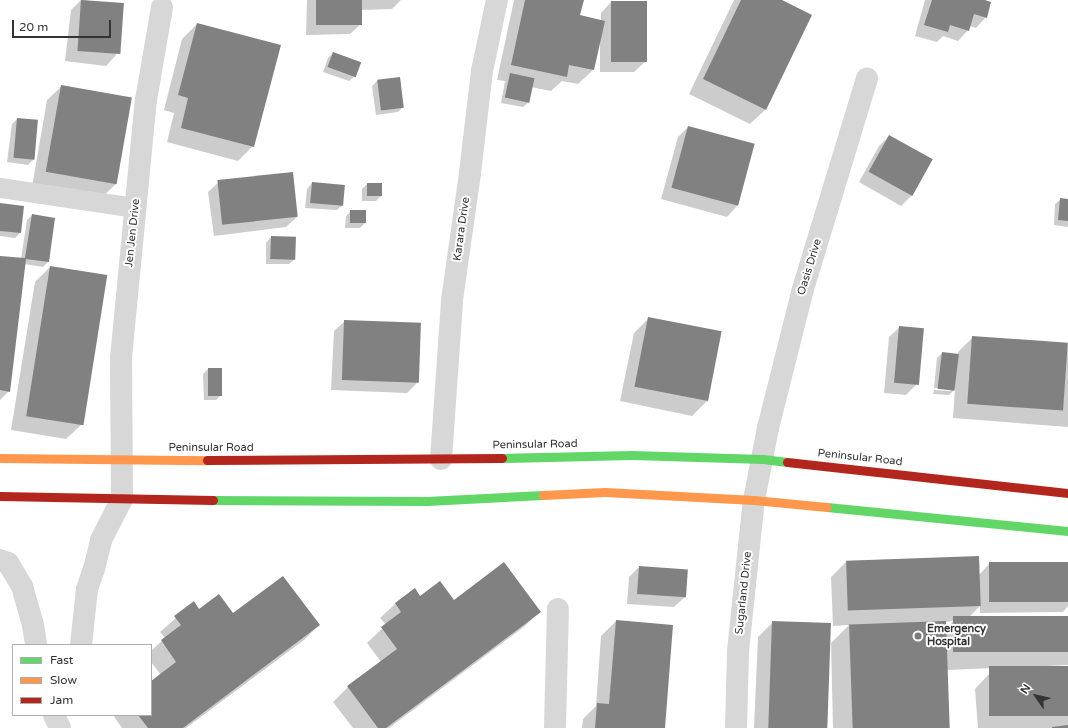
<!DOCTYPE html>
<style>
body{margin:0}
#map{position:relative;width:1068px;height:728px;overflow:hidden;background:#fff;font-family:"Varela Round",sans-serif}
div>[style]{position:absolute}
.shadow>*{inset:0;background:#0003}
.building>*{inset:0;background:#818181;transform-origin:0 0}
.lane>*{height:20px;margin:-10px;padding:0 10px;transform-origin:10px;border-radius:10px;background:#d7d7d7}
.street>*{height:22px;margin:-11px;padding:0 11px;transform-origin:11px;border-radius:11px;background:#d7d7d7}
.fast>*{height:9px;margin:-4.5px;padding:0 4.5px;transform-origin:4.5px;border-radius:4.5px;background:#63d668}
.slow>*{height:9px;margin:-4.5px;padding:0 4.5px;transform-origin:4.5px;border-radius:4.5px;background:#ff974d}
.jam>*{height:9px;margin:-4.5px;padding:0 4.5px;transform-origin:4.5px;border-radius:4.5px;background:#b3261e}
.dots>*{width:11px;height:11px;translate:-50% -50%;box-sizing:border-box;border:2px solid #fff;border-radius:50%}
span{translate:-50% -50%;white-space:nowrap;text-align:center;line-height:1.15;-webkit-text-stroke:4px #fff;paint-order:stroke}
.street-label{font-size:11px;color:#333}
.poi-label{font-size:11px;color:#333;font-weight:700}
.left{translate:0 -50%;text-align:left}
.legend{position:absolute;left:12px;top:644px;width:140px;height:72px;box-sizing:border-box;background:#fff;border:1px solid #adadad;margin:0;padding:5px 7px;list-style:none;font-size:12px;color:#333}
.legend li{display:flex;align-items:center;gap:8px;height:20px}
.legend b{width:20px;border:1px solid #adadad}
.north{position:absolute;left:1016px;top:676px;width:40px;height:40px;-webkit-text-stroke:3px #fff;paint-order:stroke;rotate:304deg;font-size:11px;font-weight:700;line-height:16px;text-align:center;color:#333}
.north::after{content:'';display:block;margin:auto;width:14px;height:18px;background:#333;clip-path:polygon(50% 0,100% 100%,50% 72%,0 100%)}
.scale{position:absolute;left:12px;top:20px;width:99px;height:18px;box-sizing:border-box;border:2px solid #333;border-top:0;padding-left:5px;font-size:12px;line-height:14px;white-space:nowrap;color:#333;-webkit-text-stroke:3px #fff;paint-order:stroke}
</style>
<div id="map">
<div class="shadow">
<div style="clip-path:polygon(81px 0,122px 4px,116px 55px,106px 66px,65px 61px,71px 10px)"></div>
<div style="clip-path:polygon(307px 0,401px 0,392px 9px,361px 10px,361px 24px,350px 34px,306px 35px)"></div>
<div style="clip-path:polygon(514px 0,583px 0,579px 16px,601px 21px,601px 13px,611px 2px,645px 62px,634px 72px,600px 72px,600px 40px,593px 70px,578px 84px,562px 81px,551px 91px,531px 87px,529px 102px,523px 107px,501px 103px,505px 81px,497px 80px)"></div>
<div style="clip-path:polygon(734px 0,780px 0,810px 15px,765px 110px,750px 124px,689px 94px)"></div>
<div style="clip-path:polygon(925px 0,982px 0,986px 17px,976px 28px,969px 26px,968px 30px,958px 41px,943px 36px,937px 42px,915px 36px)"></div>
<div style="clip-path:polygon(197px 24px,253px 146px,238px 161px,167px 142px,174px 113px,164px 110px,182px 39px)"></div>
<div style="clip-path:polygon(333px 53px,355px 76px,349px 81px,323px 72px,328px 58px)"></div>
<div style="clip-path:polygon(400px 78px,403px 107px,398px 112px,376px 115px,372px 86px,377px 81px)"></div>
<div style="clip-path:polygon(62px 86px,116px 184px,101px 198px,32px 187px,47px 100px)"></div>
<div style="clip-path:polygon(17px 119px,37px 121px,33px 160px,28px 165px,7px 162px,12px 124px)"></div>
<div style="clip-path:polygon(688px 127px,737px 206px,727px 217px,661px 199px,678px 137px)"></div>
<div style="clip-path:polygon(889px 136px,932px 159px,912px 195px,901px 206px,859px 182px,879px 146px)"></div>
<div style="clip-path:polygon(219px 182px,297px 217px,286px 227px,214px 236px,208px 192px)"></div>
<div style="clip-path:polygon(312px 183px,343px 205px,337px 210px,305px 208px,307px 189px)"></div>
<div style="clip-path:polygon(367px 184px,381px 196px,376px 201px,362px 201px,362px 189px)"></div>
<div style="clip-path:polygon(1061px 199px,1068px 200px,1068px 227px,1054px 225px,1055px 204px)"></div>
<div style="clip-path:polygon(0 204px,20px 233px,15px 238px,0 236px)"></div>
<div style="clip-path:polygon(351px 211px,365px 223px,360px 228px,345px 228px,346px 216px)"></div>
<div style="clip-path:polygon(32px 215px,48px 262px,43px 267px,24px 264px,9px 391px,0 400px,0 257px,21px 259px,27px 220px)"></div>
<div style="clip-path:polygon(271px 237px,295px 259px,289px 264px,266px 264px,266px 243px)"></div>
<div style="clip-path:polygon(50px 267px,81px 425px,66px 439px,11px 430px,35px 282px)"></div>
<div style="clip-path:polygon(649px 318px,721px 332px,707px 401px,692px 416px,620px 401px,634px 333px)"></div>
<div style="clip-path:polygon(345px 321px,417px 383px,407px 393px,331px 390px,334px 331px)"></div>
<div style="clip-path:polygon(900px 327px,916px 385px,906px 395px,884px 393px,889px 337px)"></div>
<div style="clip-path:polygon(973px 337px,1068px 344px,1068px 427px,953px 418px,955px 389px,949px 395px,933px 394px,934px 390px,951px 391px,951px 389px,934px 388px,937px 358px,942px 353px,958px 355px,958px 352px)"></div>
<div style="clip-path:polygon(208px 369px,221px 395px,216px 400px,204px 400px,203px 374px)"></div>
<div style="clip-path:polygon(evenodd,846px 562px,979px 575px,989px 564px,1068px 563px,1068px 606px,1063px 612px,980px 613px,980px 606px,965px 621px,1068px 617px,1068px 665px,947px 670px,948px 728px,833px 728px,831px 643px,849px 625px,833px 626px,831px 577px,846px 562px,953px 621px,946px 629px,945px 622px,953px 621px)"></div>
<div style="clip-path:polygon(639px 567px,685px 597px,674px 607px,627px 604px,629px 577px)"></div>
<div style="clip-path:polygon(414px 589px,420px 597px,539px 612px,525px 626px,389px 728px,353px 728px,333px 702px,348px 687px,381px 662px,367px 643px,386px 625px,380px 618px,395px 604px)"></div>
<div style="clip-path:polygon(193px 603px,199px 610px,319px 625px,304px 640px,186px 728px,122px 728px,113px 715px,151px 715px,151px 682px,161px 675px,151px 662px,151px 651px,165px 638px,160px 632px)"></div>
<div style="clip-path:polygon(616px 621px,664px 728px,582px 728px,583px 719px,596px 706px,601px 636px)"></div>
<div style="clip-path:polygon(773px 622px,825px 728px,754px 728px,758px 637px)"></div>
<div style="clip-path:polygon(1068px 667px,1068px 728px,978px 728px,975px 689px,989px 674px)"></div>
</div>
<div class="building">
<div style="left:81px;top:0;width:43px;height:51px;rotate:4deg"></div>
<div style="left:316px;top:0;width:46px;height:25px"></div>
<div style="clip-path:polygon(525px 0,584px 0,580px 15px,605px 21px,594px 70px,569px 65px,567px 77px,511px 65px)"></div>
<div style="clip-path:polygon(741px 0,782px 0,812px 15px,766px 110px,703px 79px)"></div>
<div style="clip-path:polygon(932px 0,985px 0,991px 2px,987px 18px,974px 14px,969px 31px,950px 25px,948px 32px,924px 25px)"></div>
<div style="left:611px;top:1px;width:36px;height:61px"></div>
<div style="clip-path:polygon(197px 23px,281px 45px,254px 147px,181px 128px,188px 98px,178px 95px)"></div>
<div style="left:333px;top:52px;width:30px;height:16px;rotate:20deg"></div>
<div style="left:510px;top:73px;width:25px;height:25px;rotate:12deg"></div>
<div style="left:400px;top:77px;width:31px;height:23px;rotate:83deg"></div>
<div style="left:61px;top:85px;width:72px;height:88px;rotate:10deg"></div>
<div style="left:17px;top:118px;width:21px;height:40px;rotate:5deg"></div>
<div style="left:688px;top:126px;width:69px;height:64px;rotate:15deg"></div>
<div style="left:889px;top:135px;width:50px;height:42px;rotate:29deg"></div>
<div style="left:293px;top:172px;width:45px;height:76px;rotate:84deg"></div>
<div style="left:312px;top:182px;width:33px;height:21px;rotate:5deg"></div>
<div style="left:367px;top:183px;width:15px;height:13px"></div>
<div style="clip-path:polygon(1060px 198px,1068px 199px,1068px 221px,1058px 220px)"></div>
<div style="clip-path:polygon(0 203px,24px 206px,21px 233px,0 231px)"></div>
<div style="left:350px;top:210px;width:16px;height:13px"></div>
<div style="clip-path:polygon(32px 214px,55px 218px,49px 262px,26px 259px,10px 392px,0 390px,0 256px,25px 258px)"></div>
<div style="left:271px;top:236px;width:25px;height:23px;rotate:2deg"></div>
<div style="left:50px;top:266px;width:58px;height:152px;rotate:9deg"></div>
<div style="left:648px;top:317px;width:75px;height:71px;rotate:11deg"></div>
<div style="left:344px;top:320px;width:77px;height:60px;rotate:2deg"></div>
<div style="left:899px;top:326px;width:25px;height:57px;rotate:5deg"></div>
<div style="left:972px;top:336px;width:96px;height:68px;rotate:4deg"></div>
<div style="left:942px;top:352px;width:17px;height:37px;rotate:7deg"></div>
<div style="left:208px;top:368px;width:14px;height:28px"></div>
<div style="left:979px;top:556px;width:50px;height:133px;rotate:88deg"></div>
<div style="clip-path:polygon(504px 562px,541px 612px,386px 728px,378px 728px,347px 686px,397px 649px,381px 627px,401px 612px,395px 603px,415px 588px,420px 596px,440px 581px,454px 600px)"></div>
<div style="left:1068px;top:562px;width:40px;height:79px;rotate:90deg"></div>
<div style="left:639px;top:566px;width:49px;height:28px;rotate:4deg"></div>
<div style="clip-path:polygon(283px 576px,320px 625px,183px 728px,148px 728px,138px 715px,151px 715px,151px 681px,176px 662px,161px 640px,181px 625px,174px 616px,194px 601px,199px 609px,219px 594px,233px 613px)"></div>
<div style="left:1068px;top:616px;width:36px;height:115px;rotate:90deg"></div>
<div style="clip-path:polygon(616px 620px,673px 625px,665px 728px,595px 728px,597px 703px,609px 704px)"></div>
<div style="left:772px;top:621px;width:59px;height:107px;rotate:2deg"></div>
<div style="left:946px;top:621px;width:107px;height:97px;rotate:88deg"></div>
<div style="left:1068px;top:666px;width:50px;height:79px;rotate:90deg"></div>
<div style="clip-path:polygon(1068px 725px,1068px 728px,1052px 728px,1052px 727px)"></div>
</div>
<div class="lane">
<div style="left:0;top:188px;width:136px;rotate:8.4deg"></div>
</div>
<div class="street">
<div style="left:441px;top:459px;width:159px;rotate:-86deg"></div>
<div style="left:452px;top:300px;width:128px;rotate:-81.9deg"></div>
<div style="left:470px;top:173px;width:103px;rotate:-83.3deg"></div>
<div style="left:482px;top:71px;width:73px;rotate:-78.1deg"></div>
<div style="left:0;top:560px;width:9px;rotate:21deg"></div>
<div style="left:8px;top:563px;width:27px;rotate:59deg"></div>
<div style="left:22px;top:586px;width:41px;rotate:74.2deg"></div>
<div style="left:33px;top:625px;width:20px;rotate:81deg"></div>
<div style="left:81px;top:645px;width:56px;rotate:-83.9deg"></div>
<div style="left:87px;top:589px;width:21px;rotate:-71deg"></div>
<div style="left:94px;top:569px;width:30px;rotate:-76deg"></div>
<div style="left:101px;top:540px;width:46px;rotate:-62.9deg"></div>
<div style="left:122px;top:499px;width:141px;rotate:-90.4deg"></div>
<div style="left:121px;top:358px;width:259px;rotate:-84.5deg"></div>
<div style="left:146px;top:100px;width:94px;rotate:-80.2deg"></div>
<div style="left:54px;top:715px;width:14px;rotate:65deg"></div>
<div style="left:555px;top:728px;width:119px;rotate:-88.6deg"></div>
<div style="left:736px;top:728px;width:77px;rotate:-88.5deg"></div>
<div style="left:738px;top:651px;width:152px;rotate:-84deg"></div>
<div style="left:754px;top:500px;width:73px;rotate:-79deg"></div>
<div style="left:768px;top:428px;width:143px;rotate:-75.9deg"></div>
<div style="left:803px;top:289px;width:220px;rotate:-73.1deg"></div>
</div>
<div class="fast">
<div style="left:502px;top:458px;width:130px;rotate:-1.3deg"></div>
<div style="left:632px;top:455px;width:131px;rotate:1.7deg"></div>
<div style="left:763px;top:459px;width:24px;rotate:7deg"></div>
<div style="left:213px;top:500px;width:214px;rotate:0.3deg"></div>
<div style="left:427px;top:501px;width:116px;rotate:-3deg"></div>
<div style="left:827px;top:507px;width:242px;rotate:5.7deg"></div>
</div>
<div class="slow">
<div style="left:0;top:458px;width:207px;rotate:0.6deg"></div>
<div style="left:543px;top:495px;width:62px;rotate:-2.8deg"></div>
<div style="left:605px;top:492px;width:149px;rotate:3.1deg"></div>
<div style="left:754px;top:500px;width:73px;rotate:5.5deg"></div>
</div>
<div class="jam">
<div style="left:207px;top:460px;width:295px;rotate:-0.4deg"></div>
<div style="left:787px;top:462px;width:283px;rotate:6.3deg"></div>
<div style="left:0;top:496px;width:213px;rotate:1.1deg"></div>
</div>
<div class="dots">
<div style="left:918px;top:636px;background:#7a7a7a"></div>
</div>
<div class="street-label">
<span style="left:462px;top:229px;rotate:-82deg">Karara Drive</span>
<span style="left:133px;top:233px;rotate:-84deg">Jen Jen Drive</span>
<span style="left:810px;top:267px;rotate:-73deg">Oasis Drive</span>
<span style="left:535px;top:445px;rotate:-1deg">Peninsular Road</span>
<span style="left:211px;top:448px">Peninsular Road</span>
<span style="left:860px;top:458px;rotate:6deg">Peninsular Road</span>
<span style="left:744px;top:593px;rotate:-84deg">Sugarland Drive</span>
</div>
<div class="poi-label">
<span class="left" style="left:927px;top:636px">Emergency<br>Hospital</span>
</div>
<ul class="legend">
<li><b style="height:5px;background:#63d668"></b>Fast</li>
<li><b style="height:5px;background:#ff974d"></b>Slow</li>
<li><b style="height:5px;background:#b3261e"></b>Jam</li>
</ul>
<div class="north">N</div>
<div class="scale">20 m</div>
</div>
